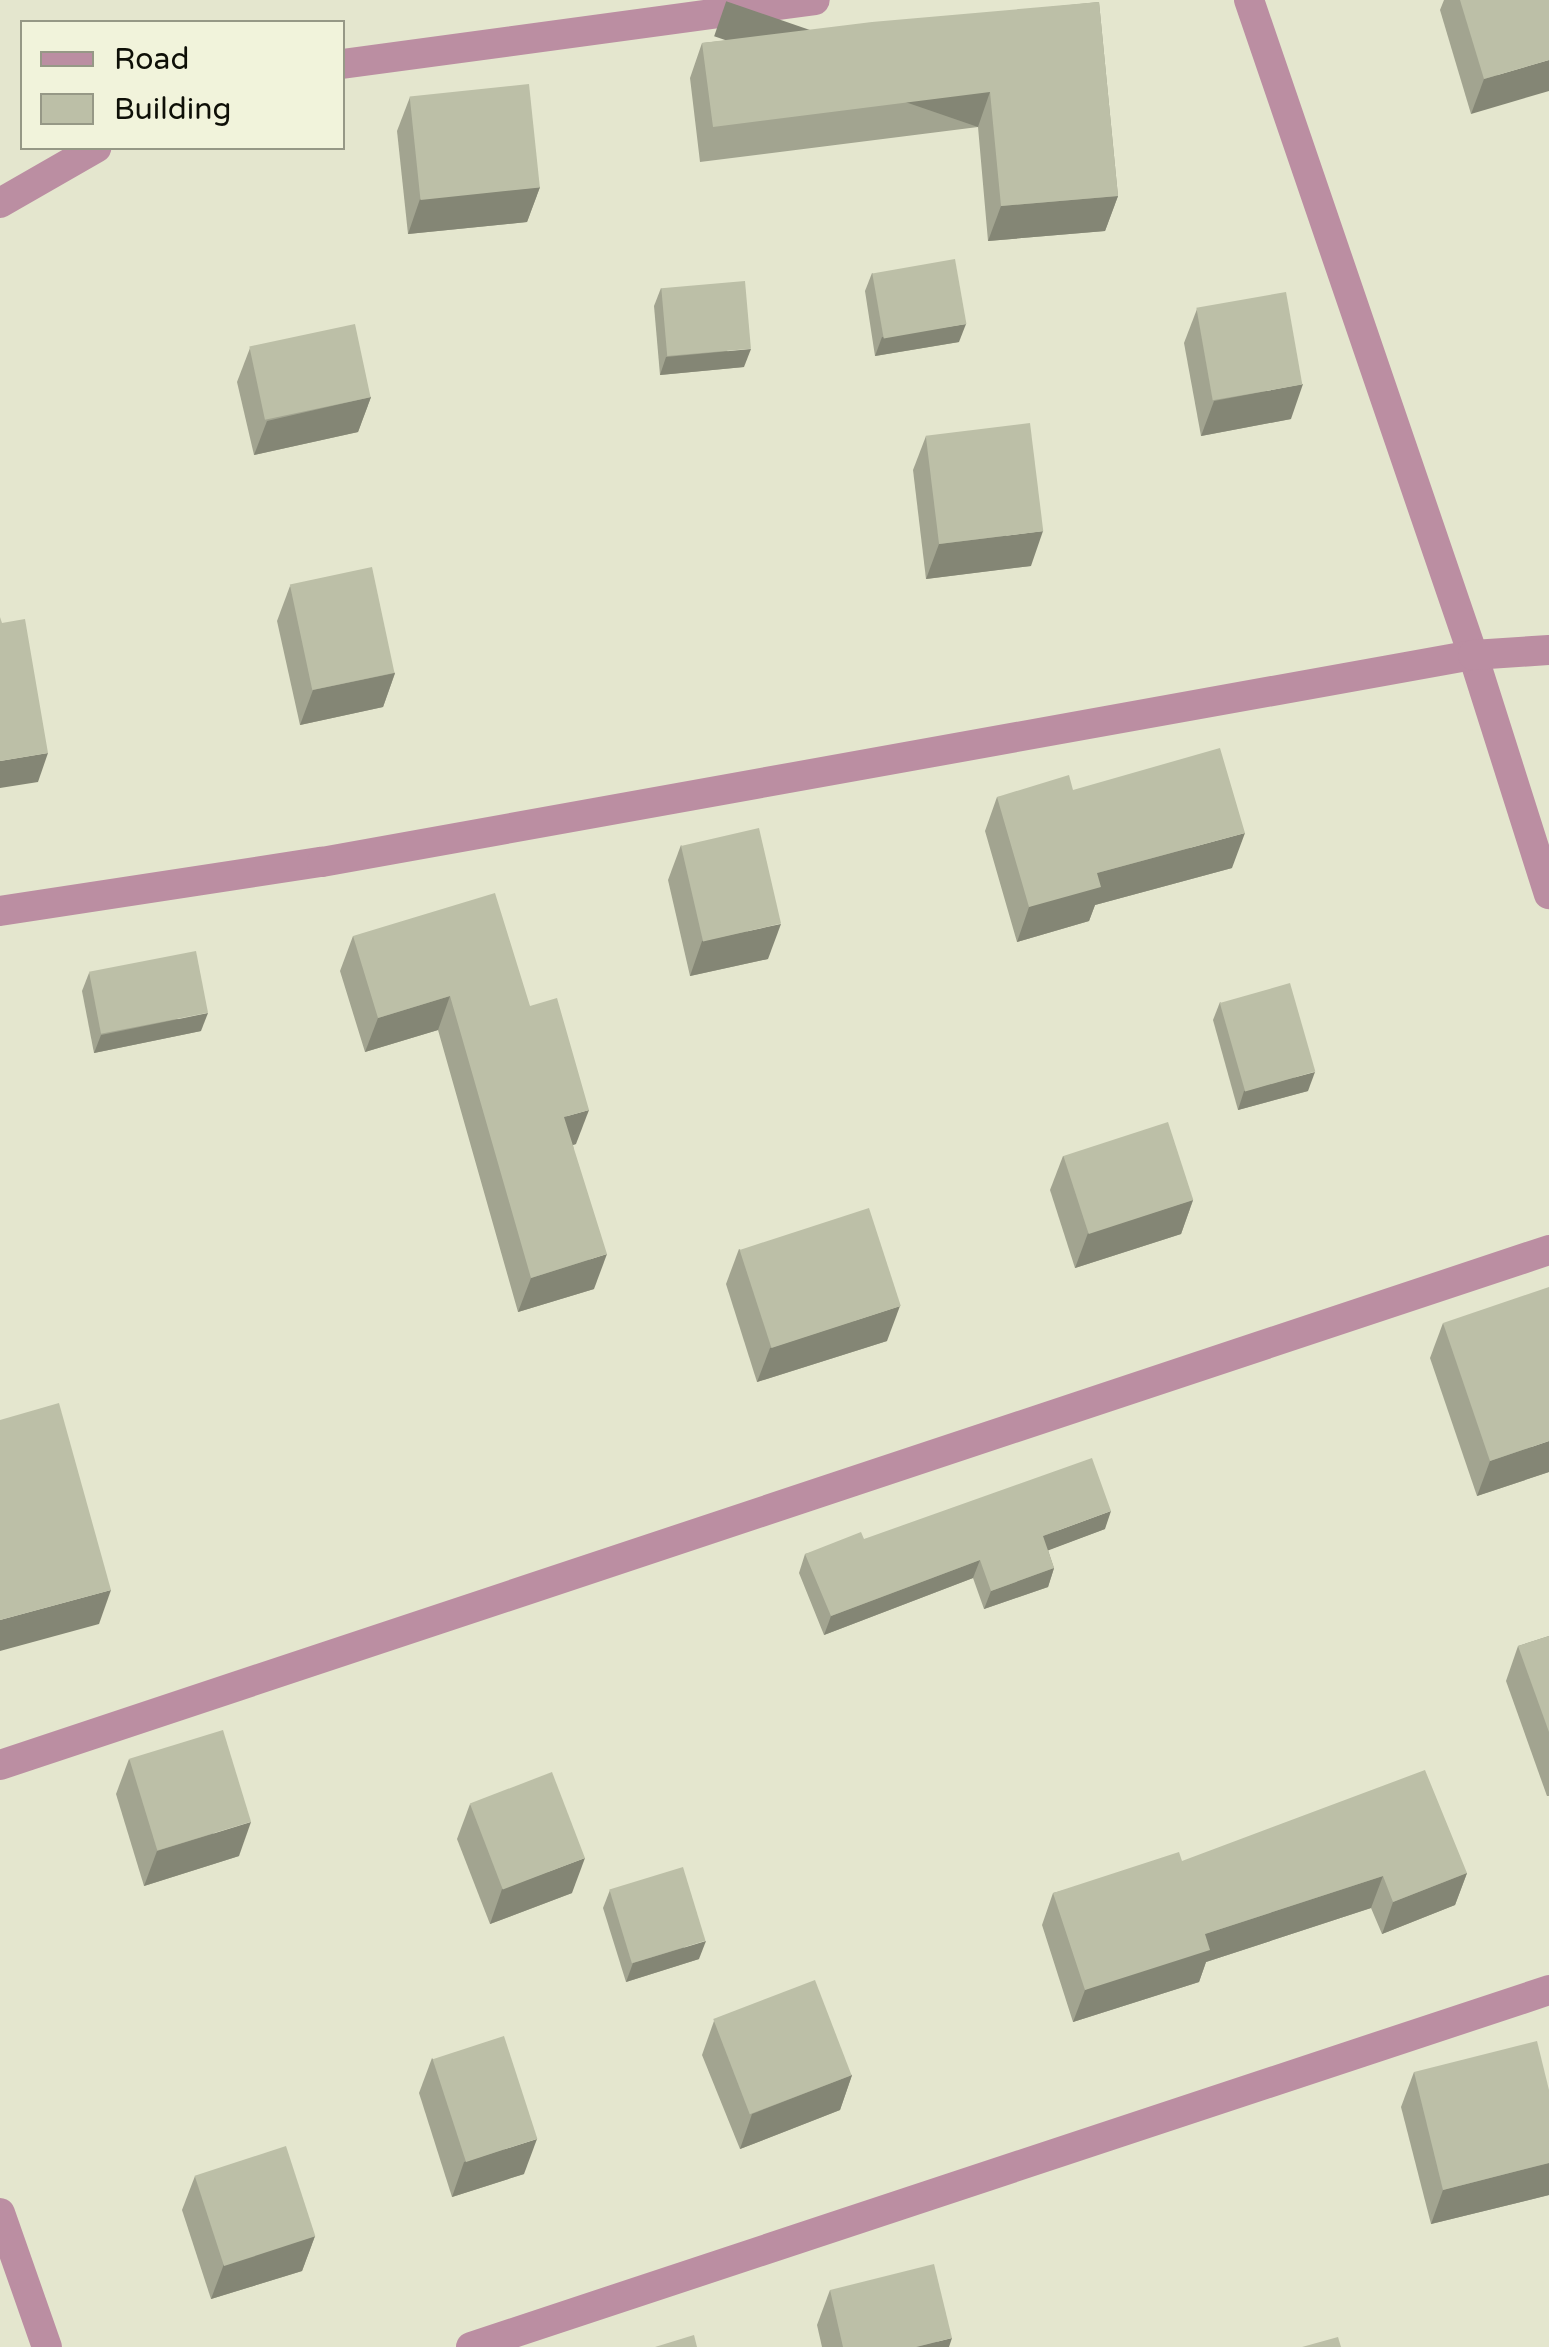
<!DOCTYPE html>
<style>
body{margin:0}
#map{position:relative;width:1549px;height:2347px;overflow:hidden;background:#e4e6ce;font-family:"Varela Round",sans-serif}
div>[style]{position:absolute}
.minor>*{height:30px;margin:-15px;padding:0 15px;transform-origin:15px;border-radius:15px;background:#bb8ea2}
.wall>*{inset:0;background:#a2a490}
.shaded-wall>*{inset:0;background:#848675;transform-origin:0 0}
.building>*{inset:0;background:#bcbfa7;transform-origin:0 0}
span{translate:-50% -50%;white-space:nowrap;text-align:center;line-height:1.15;-webkit-text-stroke:9px #f1f3db;paint-order:stroke}
.legend{position:absolute;left:20px;top:20px;width:325px;height:130px;box-sizing:border-box;background:#f1f3db;border:2px solid #969886;margin:0;padding:12px 18px;list-style:none;font-size:30px;color:#0e0f07}
.legend li{display:flex;align-items:center;gap:20px;height:50px}
.legend b{width:50px;border:2px solid #969886}
</style>
<div id="map">
<div class="minor">
<div style="left:1249px;top:0;width:692px;rotate:71.12deg"></div>
<div style="left:1473px;top:655px;width:251px;rotate:72.4deg"></div>
<div style="left:342px;top:64px;width:477px;rotate:-7.7deg"></div>
<div style="left:0;top:203px;width:111px;rotate:-29.8deg"></div>
<div style="left:0;top:911px;width:326px;rotate:-8.7deg"></div>
<div style="left:322px;top:862px;width:1169px;rotate:-10.2deg"></div>
<div style="left:1473px;top:655px;width:76px;rotate:-3.8deg"></div>
<div style="left:0;top:1765px;width:1632px;rotate:-18.39deg"></div>
<div style="left:0;top:2213px;width:142px;rotate:70.7deg"></div>
<div style="left:471px;top:2347px;width:1136px;rotate:-18.32deg"></div>
</div>
<div class="wall">
<div style="clip-path:polygon(1444px 0,1549px 0,1471px 114px,1440px 10px)"></div>
<div style="clip-path:polygon(1099px 2px,1118px 196px,1105px 231px,988px 241px,978px 127px,700px 162px,690px 78px,702px 43px)"></div>
<div style="clip-path:polygon(410px 97px,540px 187px,527px 222px,408px 234px,397px 131px)"></div>
<div style="clip-path:polygon(872px 273px,959px 342px,875px 356px,865px 291px)"></div>
<div style="clip-path:polygon(661px 288px,744px 367px,660px 375px,654px 306px)"></div>
<div style="clip-path:polygon(1197px 309px,1291px 419px,1201px 436px,1184px 343px)"></div>
<div style="clip-path:polygon(250px 348px,371px 397px,358px 432px,254px 455px,237px 382px)"></div>
<div style="clip-path:polygon(926px 436px,1031px 566px,926px 579px,913px 470px)"></div>
<div style="clip-path:polygon(290px 586px,395px 673px,383px 707px,300px 725px,277px 621px)"></div>
<div style="clip-path:polygon(1073px 790px,1232px 868px,1095px 905px,1089px 921px,1017px 942px,985px 831px,997px 797px)"></div>
<div style="clip-path:polygon(681px 845px,768px 959px,690px 976px,668px 880px)"></div>
<div style="clip-path:polygon(353px 936px,530px 1006px,576px 1144px,573px 1145px,594px 1289px,518px 1312px,438px 1030px,365px 1052px,340px 971px)"></div>
<div style="clip-path:polygon(89px 973px,201px 1031px,94px 1053px,82px 991px)"></div>
<div style="clip-path:polygon(1220px 1002px,1308px 1091px,1238px 1110px,1213px 1020px)"></div>
<div style="clip-path:polygon(1063px 1156px,1193px 1200px,1181px 1234px,1075px 1268px,1050px 1190px)"></div>
<div style="clip-path:polygon(739px 1249px,887px 1341px,757px 1382px,726px 1284px)"></div>
<div style="clip-path:polygon(1443px 1323px,1549px 1472px,1477px 1496px,1430px 1358px)"></div>
<div style="clip-path:polygon(1105px 1529px,1048px 1550px,1054px 1568px,1048px 1587px,984px 1609px,973px 1578px,824px 1635px,799px 1573px,805px 1554px,864px 1539px)"></div>
<div style="clip-path:polygon(1549px 1636px,1549px 1796px,1547px 1796px,1506px 1681px,1518px 1646px)"></div>
<div style="clip-path:polygon(129px 1759px,239px 1856px,144px 1886px,116px 1794px)"></div>
<div style="clip-path:polygon(470px 1804px,572px 1893px,490px 1924px,457px 1839px)"></div>
<div style="clip-path:polygon(1182px 1861px,1467px 1873px,1455px 1905px,1382px 1934px,1371px 1908px,1206px 1962px,1199px 1982px,1073px 2022px,1042px 1925px,1053px 1893px)"></div>
<div style="clip-path:polygon(610px 1890px,699px 1959px,626px 1982px,603px 1908px)"></div>
<div style="clip-path:polygon(714px 2021px,852px 2075px,840px 2110px,740px 2149px,702px 2055px)"></div>
<div style="clip-path:polygon(432px 2058px,524px 2174px,452px 2197px,419px 2093px)"></div>
<div style="clip-path:polygon(1414px 2072px,1549px 2090px,1549px 2195px,1431px 2224px,1401px 2107px)"></div>
<div style="clip-path:polygon(195px 2176px,315px 2236px,302px 2271px,211px 2299px,182px 2210px)"></div>
<div style="clip-path:polygon(830px 2290px,949px 2347px,822px 2347px,817px 2325px)"></div>
</div>
<div class="shaded-wall">
<div style="clip-path:polygon(1549px 60px,1549px 91px,1471px 114px,1484px 79px)"></div>
<div style="left:990px;top:92px;width:37px;height:279px;rotate:109deg"></div>
<div style="clip-path:polygon(540px 187px,527px 222px,408px 234px,420px 199px)"></div>
<div style="clip-path:polygon(1118px 196px,1105px 231px,988px 241px,1001px 206px)"></div>
<div style="clip-path:polygon(966px 324px,959px 342px,875px 356px,882px 337px)"></div>
<div style="clip-path:polygon(751px 349px,744px 367px,660px 375px,666px 357px)"></div>
<div style="clip-path:polygon(1303px 384px,1291px 419px,1201px 436px,1214px 401px)"></div>
<div style="clip-path:polygon(371px 397px,358px 432px,254px 455px,267px 421px)"></div>
<div style="clip-path:polygon(1043px 531px,1031px 566px,926px 579px,939px 544px)"></div>
<div style="clip-path:polygon(395px 673px,383px 707px,300px 725px,313px 690px)"></div>
<div style="clip-path:polygon(48px 753px,38px 782px,0 788px,0 761px)"></div>
<div style="clip-path:polygon(1245px 833px,1232px 868px,1095px 905px,1089px 921px,1017px 942px,1029px 907px,1097px 873px)"></div>
<div style="clip-path:polygon(781px 924px,768px 959px,690px 976px,702px 941px)"></div>
<div style="clip-path:polygon(450px 996px,438px 1030px,365px 1052px,378px 1018px)"></div>
<div style="clip-path:polygon(208px 1013px,201px 1031px,94px 1053px,101px 1035px)"></div>
<div style="clip-path:polygon(1315px 1072px,1308px 1091px,1238px 1110px,1244px 1091px)"></div>
<div style="clip-path:polygon(589px 1110px,576px 1144px,551px 1151px,564px 1117px)"></div>
<div style="clip-path:polygon(1193px 1200px,1181px 1234px,1075px 1268px,1088px 1233px)"></div>
<div style="clip-path:polygon(607px 1254px,594px 1289px,518px 1312px,531px 1278px)"></div>
<div style="clip-path:polygon(900px 1306px,887px 1341px,757px 1382px,770px 1348px)"></div>
<div style="clip-path:polygon(1549px 1441px,1549px 1472px,1477px 1496px,1490px 1461px)"></div>
<div style="clip-path:polygon(1111px 1511px,1105px 1529px,1036px 1555px,1043px 1536px)"></div>
<div style="clip-path:polygon(980px 1560px,973px 1578px,824px 1635px,831px 1616px)"></div>
<div style="clip-path:polygon(1054px 1568px,1048px 1587px,984px 1609px,991px 1591px)"></div>
<div style="clip-path:polygon(111px 1590px,99px 1624px,0 1651px,0 1620px)"></div>
<div style="clip-path:polygon(251px 1822px,239px 1856px,144px 1886px,157px 1851px)"></div>
<div style="clip-path:polygon(585px 1858px,572px 1893px,490px 1924px,502px 1889px)"></div>
<div style="clip-path:polygon(1467px 1873px,1455px 1905px,1382px 1934px,1393px 1902px)"></div>
<div style="clip-path:polygon(1383px 1876px,1371px 1908px,1206px 1962px,1199px 1982px,1073px 2022px,1085px 1990px,1205px 1934px)"></div>
<div style="clip-path:polygon(706px 1941px,699px 1959px,626px 1982px,633px 1963px)"></div>
<div style="clip-path:polygon(852px 2075px,840px 2110px,740px 2149px,752px 2114px)"></div>
<div style="clip-path:polygon(537px 2139px,524px 2174px,452px 2197px,464px 2162px)"></div>
<div style="clip-path:polygon(1549px 2163px,1549px 2195px,1431px 2224px,1443px 2190px)"></div>
<div style="clip-path:polygon(315px 2236px,302px 2271px,211px 2299px,224px 2264px)"></div>
<div style="clip-path:polygon(952px 2338px,949px 2347px,916px 2347px)"></div>
</div>
<div class="building">
<div style="clip-path:polygon(1460px 0,1549px 0,1549px 60px,1484px 79px)"></div>
<div style="clip-path:polygon(1099px 2px,1118px 196px,1001px 206px,990px 92px,713px 127px,702px 43px,872px 22px)"></div>
<div style="left:529px;top:84px;width:104px;height:120px;rotate:84deg"></div>
<div style="left:955px;top:259px;width:66px;height:84px;rotate:80deg"></div>
<div style="left:745px;top:281px;width:68px;height:84px;rotate:85deg"></div>
<div style="left:1286px;top:292px;width:94px;height:91px;rotate:80deg"></div>
<div style="left:355px;top:324px;width:75px;height:108px;rotate:78deg"></div>
<div style="left:1030px;top:423px;width:109px;height:105px;rotate:83deg"></div>
<div style="left:372px;top:567px;width:108px;height:84px;rotate:78deg"></div>
<div style="clip-path:polygon(0 617px,2px 623px,25px 619px,48px 753px,0 761px)"></div>
<div style="clip-path:polygon(1220px 748px,1245px 833px,1097px 873px,1101px 887px,1029px 907px,997px 797px,1069px 775px,1073px 790px)"></div>
<div style="left:759px;top:828px;width:98px;height:80px;rotate:77deg"></div>
<div style="clip-path:polygon(495px 893px,530px 1006px,557px 998px,589px 1110px,564px 1117px,607px 1254px,531px 1278px,450px 996px,378px 1018px,353px 936px)"></div>
<div style="left:196px;top:951px;width:63px;height:109px;rotate:79deg"></div>
<div style="left:1290px;top:983px;width:92px;height:73px;rotate:74deg"></div>
<div style="left:1168px;top:1122px;width:82px;height:110px;rotate:72deg"></div>
<div style="left:869px;top:1208px;width:103px;height:136px;rotate:72deg"></div>
<div style="clip-path:polygon(1549px 1287px,1549px 1441px,1490px 1461px,1443px 1323px)"></div>
<div style="clip-path:polygon(59px 1403px,111px 1590px,0 1620px,0 1420px)"></div>
<div style="clip-path:polygon(1092px 1458px,1111px 1511px,1043px 1536px,1054px 1568px,991px 1591px,980px 1560px,831px 1616px,805px 1554px,861px 1532px,864px 1539px)"></div>
<div style="clip-path:polygon(1549px 1636px,1549px 1732px,1518px 1646px)"></div>
<div style="left:223px;top:1730px;width:96px;height:98px;rotate:73deg"></div>
<div style="clip-path:polygon(1425px 1770px,1467px 1873px,1393px 1902px,1383px 1876px,1205px 1934px,1210px 1950px,1085px 1990px,1053px 1893px,1179px 1852px,1182px 1861px)"></div>
<div style="left:552px;top:1772px;width:92px;height:88px;rotate:69deg"></div>
<div style="left:683px;top:1867px;width:77px;height:77px;rotate:73deg"></div>
<div style="left:815px;top:1980px;width:102px;height:109px;rotate:69deg"></div>
<div style="left:504px;top:2036px;width:108px;height:75px;rotate:72deg"></div>
<div style="clip-path:polygon(1537px 2041px,1549px 2090px,1549px 2163px,1443px 2190px,1414px 2072px)"></div>
<div style="left:286px;top:2146px;width:95px;height:96px;rotate:72deg"></div>
<div style="clip-path:polygon(934px 2264px,952px 2338px,916px 2347px,843px 2347px,830px 2290px)"></div>
<div style="clip-path:polygon(694px 2335px,697px 2347px,655px 2347px)"></div>
<div style="clip-path:polygon(1338px 2337px,1341px 2347px,1302px 2347px)"></div>
</div>
<ul class="legend">
<li><b style="height:12px;background:#bb8ea2"></b>Road</li>
<li><b style="height:28px;background:#bcbfa7"></b>Building</li>
</ul>
</div>
